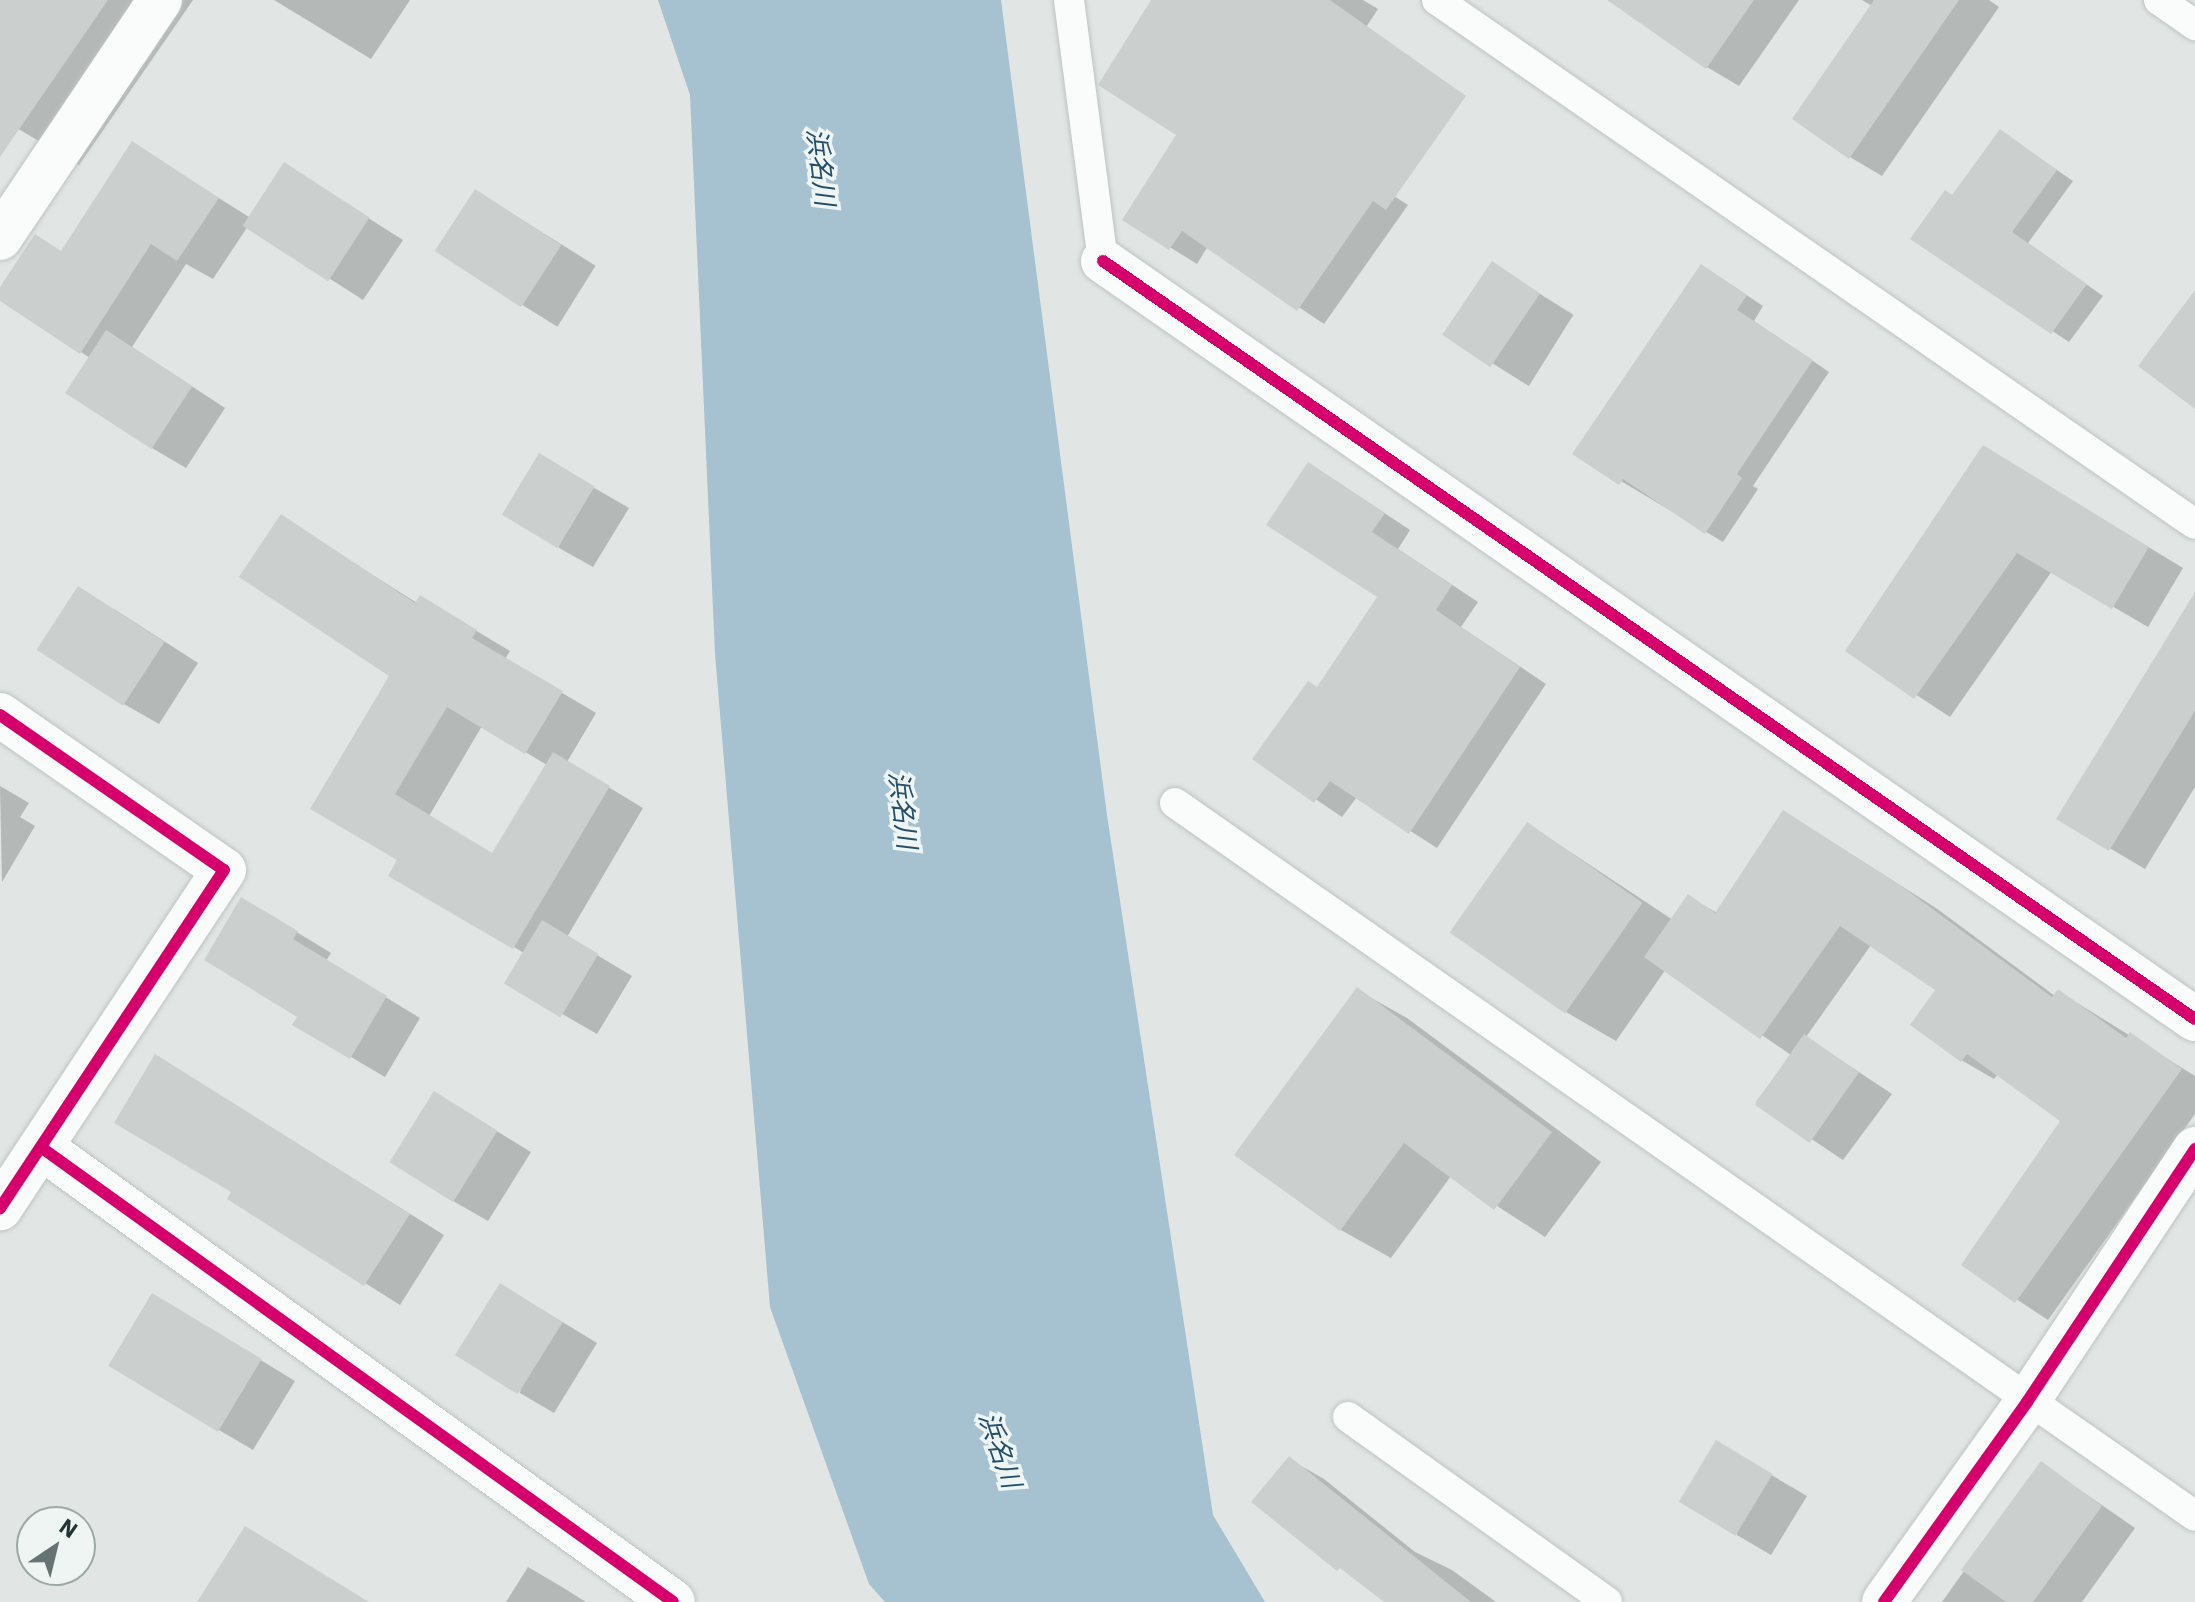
<!DOCTYPE html>
<meta charset="utf-8">
<style>
body{margin:0}
#map{position:relative;width:2195px;height:1602px;overflow:hidden;background:#e1e6e5;font-family:"IBM Plex Sans","Noto Sans JP",sans-serif}
div>[style]{position:absolute}
.water>*{inset:0;background:#a6c1d0}
.shadow>*{inset:0;background:#0003;transform-origin:0 0}
.building>*{inset:0;background:#cbcfce;transform-origin:0 0}
.roads{filter:drop-shadow(0 0 2px #bec3c2) drop-shadow(0 0 2px #bec3c2)}
.lane>*{height:30px;margin:-15px;padding:0 15px;transform-origin:15px;border-radius:15px;background:#fafbfb}
.street>*{height:44px;margin:-22px;padding:0 22px;transform-origin:22px;border-radius:22px;background:#fafbfb}
.secondary>*{height:44px;margin:-22px;padding:0 22px;transform-origin:22px;border-radius:22px;background:#fafbfb}
.cycleway>*{height:12px;margin:-6px;padding:0 6px;transform-origin:6px;border-radius:6px;background:#d6006c}
span{translate:-50% -50%;white-space:nowrap;text-align:center;line-height:1.15;-webkit-text-stroke:7px #eef5f3;paint-order:stroke}
.water-label{font-size:26px;color:#244e69;font-style:italic}
.north{position:absolute;left:16px;top:1506px;width:80px;height:80px;box-sizing:border-box;background:#eef5f3;border:2px solid #9ca8a7;border-radius:50%;rotate:35deg;font-size:22px;font-weight:700;line-height:32px;text-align:center;color:#223535}
.north::after{content:'';display:block;margin:auto;width:28px;height:36px;background:#657373;clip-path:polygon(50% 0,100% 100%,50% 72%,0 100%)}
</style>
<div id="map">
<div class="water">
<div style="clip-path:polygon(658px 0,1001px 0,1107px 815px,1213px 1515px,1265px 1602px,885px 1602px,869px 1584px,770px 1307px,715px 654px,690px 95px)"></div>
</div>
<div class="shadow">
<div style="clip-path:polygon(0 0,193px 0,79px 165px,0 118px)"></div>
<div style="clip-path:polygon(274px 0,410px 0,371px 59px)"></div>
<div style="clip-path:polygon(1267px 0,1363px 0,1378px 9px,1349px 53px)"></div>
<div style="clip-path:polygon(1671px 0,1799px 0,1739px 86px,1707px 67px)"></div>
<div style="clip-path:polygon(1862px 0,1989px 0,1999px 7px,1882px 176px,1850px 157px,1872px 6px)"></div>
<div style="clip-path:polygon(1160px 45px,1408px 205px,1324px 324px,1208px 246px,1197px 264px,1125px 219px,1179px 135px)"></div>
<div style="clip-path:polygon(2001px 132px,2073px 181px,2028px 243px,2103px 296px,2069px 342px,1913px 239px,1953px 197px)"></div>
<div style="clip-path:polygon(133px 144px,249px 217px,284px 165px,403px 240px,363px 300px,248px 226px,213px 279px,186px 264px,132px 347px,225px 408px,186px 468px,152px 448px,90px 358px,0 298px,0 291px,63px 252px)"></div>
<div style="left:476px;top:191px;width:141px;height:72px;rotate:32deg"></div>
<div style="left:1492px;top:264px;width:96px;height:84px;rotate:32deg"></div>
<div style="clip-path:polygon(1718px 276px,1763px 306px,1754px 321px,1829px 372px,1753px 486px,1758px 489px,1723px 542px,1574px 453px)"></div>
<div style="clip-path:polygon(539px 456px,629px 508px,593px 567px,559px 548px)"></div>
<div style="clip-path:polygon(2018px 468px,2183px 568px,2148px 627px,2052px 571px,1950px 717px,1848px 650px)"></div>
<div style="clip-path:polygon(1336px 481px,1410px 530px,1398px 549px,1478px 602px,1461px 627px,1546px 684px,1437px 848px,1357px 797px,1342px 817px,1255px 758px,1318px 689px,1380px 596px)"></div>
<div style="clip-path:polygon(evenodd,281px 517px,417px 603px,455px 618px,510px 651px,505px 659px,596px 713px,567px 762px,643px 808px,567px 937px,632px 976px,597px 1034px,507px 982px,524px 953px,391px 875px,400px 860px,312px 808px,392px 675px,281px 517px,482px 726px,547px 765px,493px 855px,429px 816px,482px 726px)"></div>
<div style="clip-path:polygon(114px 609px,198px 663px,159px 724px,124px 704px)"></div>
<div style="clip-path:polygon(2195px 645px,2195px 787px,2145px 869px,2059px 818px)"></div>
<div style="clip-path:polygon(0 786px,29px 803px,20px 817px,35px 826px,2px 882px)"></div>
<div style="clip-path:polygon(1528px 824px,1673px 920px,1689px 897px,1717px 913px,1815px 831px,1936px 908px,2055px 996px,2058px 991px,2195px 1076px,2195px 1114px,2048px 1320px,1963px 1264px,2062px 1120px,1998px 1074px,1994px 1079px,1963px 1061px,1912px 1024px,1938px 989px,1871px 945px,1806px 1037px,1892px 1094px,1843px 1160px,1756px 1102px,1791px 1055px,1666px 969px,1616px 1041px,1566px 1012px,1477px 896px)"></div>
<div style="clip-path:polygon(277px 920px,331px 953px,326px 961px,420px 1018px,385px 1077px,295px 1024px,300px 1016px)"></div>
<div style="clip-path:polygon(1357px 990px,1407px 1018px,1601px 1162px,1545px 1237px,1451px 1176px,1391px 1258px,1341px 1230px)"></div>
<div style="clip-path:polygon(190px 1077px,444px 1235px,400px 1305px,230px 1198px,234px 1191px)"></div>
<div style="clip-path:polygon(469px 1114px,531px 1152px,488px 1221px,453px 1201px)"></div>
<div style="clip-path:polygon(536px 1306px,597px 1343px,554px 1413px,520px 1393px)"></div>
<div style="clip-path:polygon(188px 1316px,295px 1381px,253px 1450px,219px 1430px)"></div>
<div style="clip-path:polygon(1717px 1443px,1807px 1496px,1771px 1555px,1737px 1535px)"></div>
<div style="clip-path:polygon(1289px 1459px,1324px 1479px,1415px 1552px,1452px 1570px,1496px 1602px,1386px 1602px)"></div>
<div style="clip-path:polygon(2041px 1463px,2135px 1528px,2082px 1602px,1942px 1602px)"></div>
<div style="clip-path:polygon(528px 1567px,562px 1587px,586px 1602px,506px 1602px)"></div>
</div>
<div class="building">
<div style="clip-path:polygon(0 0,108px 0,0 157px)"></div>
<div style="clip-path:polygon(1151px 0,1330px 0,1466px 96px,1386px 210px,1373px 201px,1297px 311px,1182px 231px,1169px 250px,1122px 220px,1176px 135px,1098px 85px)"></div>
<div style="clip-path:polygon(1607px 0,1754px 0,1706px 69px)"></div>
<div style="clip-path:polygon(1874px 0,1959px 0,1849px 159px,1792px 119px)"></div>
<div style="clip-path:polygon(2000px 129px,2057px 170px,2012px 232px,2087px 284px,2051px 334px,1910px 239px,1945px 190px,1952px 195px)"></div>
<div style="clip-path:polygon(132px 141px,219px 198px,177px 261px,151px 244px,80px 354px,0 301px,0 287px,35px 234px,61px 251px)"></div>
<div style="left:284px;top:162px;width:102px;height:76px;rotate:33deg"></div>
<div style="left:475px;top:189px;width:103px;height:74px;rotate:33deg"></div>
<div style="left:1492px;top:261px;width:58px;height:89px;rotate:34deg"></div>
<div style="clip-path:polygon(1701px 264px,1747px 295px,1737px 310px,1813px 360px,1737px 474px,1742px 478px,1705px 534px,1623px 479px,1619px 485px,1572px 454px)"></div>
<div style="clip-path:polygon(2195px 290px,2195px 409px,2138px 366px)"></div>
<div style="left:106px;top:330px;width:103px;height:75px;rotate:33deg"></div>
<div style="clip-path:polygon(1983px 445px,2149px 547px,2112px 609px,2017px 553px,1914px 699px,1845px 651px)"></div>
<div style="left:539px;top:453px;width:65px;height:72px;rotate:31deg"></div>
<div style="clip-path:polygon(1308px 462px,1385px 513px,1372px 532px,1452px 585px,1436px 610px,1520px 667px,1409px 834px,1330px 781px,1314px 803px,1252px 759px,1308px 681px,1317px 687px,1377px 597px,1266px 525px)"></div>
<div style="clip-path:polygon(281px 514px,415px 603px,420px 595px,477px 630px,472px 638px,563px 691px,525px 754px,447px 707px,395px 794px,492px 853px,553px 752px,610px 786px,513px 949px,388px 876px,397px 860px,310px 809px,389px 676px,239px 577px)"></div>
<div style="left:78px;top:586px;width:103px;height:76px;rotate:33deg"></div>
<div style="clip-path:polygon(2195px 592px,2195px 711px,2109px 851px,2056px 819px)"></div>
<div style="clip-path:polygon(1783px 810px,1904px 888px,2052px 997px,2058px 989px,2126px 1038px,2130px 1032px,2182px 1069px,2015px 1303px,1961px 1265px,2060px 1121px,1967px 1054px,1961px 1062px,1910px 1025px,1935px 990px,1840px 926px,1760px 1039px,1644px 957px,1688px 894px,1715px 913px)"></div>
<div style="left:1527px;top:822px;width:141px;height:135px;rotate:35deg"></div>
<div style="clip-path:polygon(241px 897px,298px 931px,293px 939px,387px 996px,350px 1059px,292px 1025px,297px 1017px,204px 960px)"></div>
<div style="left:542px;top:920px;width:66px;height:74px;rotate:31deg"></div>
<div style="clip-path:polygon(1357px 987px,1552px 1132px,1494px 1210px,1404px 1143px,1340px 1231px,1234px 1155px)"></div>
<div style="left:1804px;top:1034px;width:67px;height:86px;rotate:35deg"></div>
<div style="clip-path:polygon(155px 1054px,410px 1214px,364px 1286px,227px 1199px,231px 1192px,114px 1123px)"></div>
<div style="left:434px;top:1091px;width:75px;height:84px;rotate:32deg"></div>
<div style="left:500px;top:1283px;width:74px;height:85px;rotate:32deg"></div>
<div style="left:152px;top:1293px;width:128px;height:85px;rotate:31deg"></div>
<div style="left:1716px;top:1440px;width:66px;height:72px;rotate:31deg"></div>
<div style="clip-path:polygon(1289px 1456px,1471px 1602px,1384px 1602px,1340px 1568px,1337px 1571px,1251px 1502px)"></div>
<div style="clip-path:polygon(2041px 1461px,2102px 1506px,2033px 1602px,2006px 1602px,1961px 1570px)"></div>
<div style="clip-path:polygon(245px 1526px,369px 1602px,197px 1602px)"></div>
</div>
<div class="roads">
<div class="lane">
<div style="left:1069px;top:0;width:263px;rotate:82.6deg"></div>
<div style="left:1437px;top:0;width:921px;rotate:34.66deg"></div>
<div style="left:2159px;top:0;width:44px;rotate:34.8deg"></div>
<div style="left:1175px;top:803px;width:1244px;rotate:34.95deg"></div>
<div style="left:1348px;top:1417px;width:318px;rotate:35.5deg"></div>
</div>
<div class="street">
<div style="left:0;top:238px;width:287px;rotate:-56.1deg"></div>
<div style="left:0;top:715px;width:272px;rotate:34.7deg"></div>
<div style="left:224px;top:870px;width:406px;rotate:123.5deg"></div>
<div style="left:42px;top:1148px;width:777px;rotate:35.73deg"></div>
</div>
<div class="secondary">
<div style="left:1103px;top:261px;width:1329px;rotate:34.77deg"></div>
<div style="left:1884px;top:1602px;width:246px;rotate:-54.4deg"></div>
<div style="left:2027px;top:1402px;width:304px;rotate:-56.4deg"></div>
</div>
</div>
<div class="cycleway">
<div style="left:1103px;top:261px;width:1329px;rotate:34.77deg"></div>
<div style="left:0;top:715px;width:272px;rotate:34.7deg"></div>
<div style="left:224px;top:870px;width:406px;rotate:123.5deg"></div>
<div style="left:42px;top:1148px;width:777px;rotate:35.73deg"></div>
<div style="left:1884px;top:1602px;width:246px;rotate:-54.4deg"></div>
<div style="left:2027px;top:1402px;width:304px;rotate:-56.4deg"></div>
</div>
<div class="water-label">
<span style="left:821px;top:167px;rotate:83deg">浜名川</span>
<span style="left:903px;top:810px;rotate:83deg">浜名川</span>
<span style="left:1000px;top:1450px;rotate:71deg">浜名川</span>
</div>
<div class="north">N</div>
</div>
